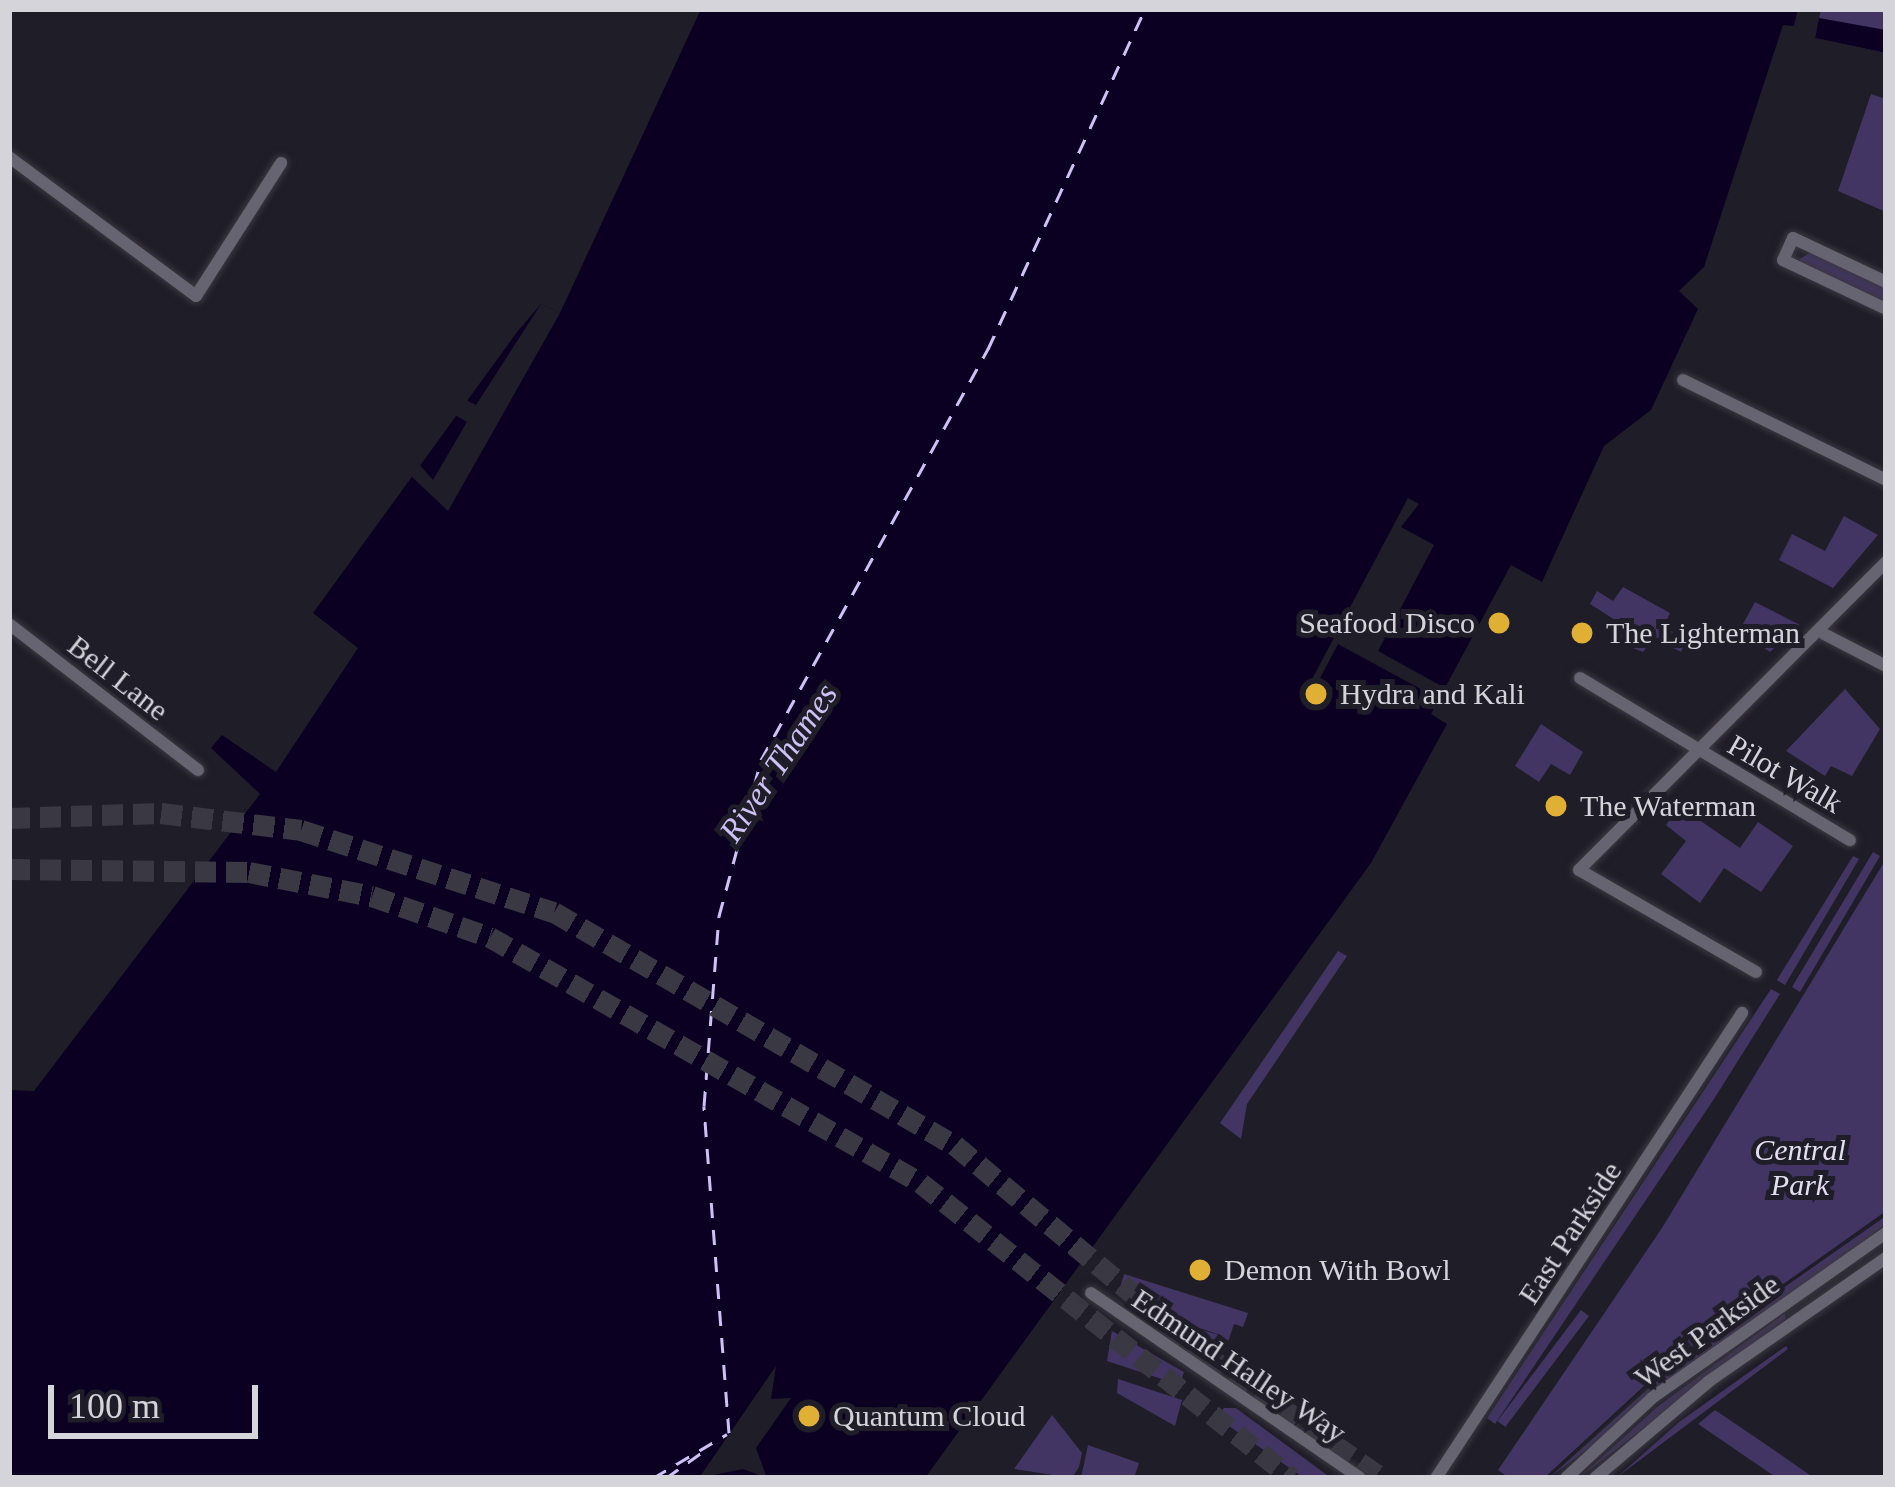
<!DOCTYPE html>
<style>
body{margin:0}
#map{position:relative;width:1895px;height:1487px;overflow:hidden;background:#1f1d27;font-family:"Times New Roman",serif}
div>[style]{position:absolute}
.green>*{inset:0;background:#433563;transform-origin:0 0}
.water>*{inset:0;background:#0c0022}
.pier>*{inset:0;background:#1f1d27}
.ferry>*{height:3px;margin-top:-1.5px;transform-origin:0;background:repeating-linear-gradient(90deg,#cec1f5 0 15px,transparent 0 27px)}
.trunk-tunnel>*{height:21px;margin-top:-10.5px;transform-origin:0;background:repeating-linear-gradient(90deg,#3a3842 0 21px,transparent 0 31px)}
.roads{filter:drop-shadow(0 0 3px #3a3841) drop-shadow(0 0 3px #3a3841)}
.minor>*{height:12px;margin:-6px;padding:0 6px;transform-origin:6px;border-radius:6px;background:#666470}
.dots>*{width:33px;height:33px;translate:-50% -50%;box-sizing:border-box;border:6px solid #1f1d27;border-radius:50%}
span{translate:-50% -50%;white-space:nowrap;text-align:center;line-height:1.15;-webkit-text-stroke:10px #1f1d27;paint-order:stroke}
.poi-label{font-size:30px;color:#d5d4db}
.right{translate:-100% -50%;text-align:right}
.left{translate:0 -50%;text-align:left}
.street-label{font-size:30px;color:#d5d4db}
.park-label{font-size:30px;color:#e3dff1;font-style:italic}
.water-label{font-size:33px;color:#cec1f5;font-style:italic}
.frame{position:absolute;inset:0;border:12px solid #d5d4db;pointer-events:none}
.scale{position:absolute;left:48px;top:1385px;width:210px;height:54px;box-sizing:border-box;border:6px solid #d5d4db;border-top:0;padding-left:15px;font-size:36px;line-height:42px;white-space:nowrap;color:#d5d4db;-webkit-text-stroke:9px #1f1d27;paint-order:stroke}
</style>
<div id="map">
<div class="green">
<div style="clip-path:polygon(1821px 9px,1886px 9px,1886px 53px,1815px 38px)"></div>
<div style="clip-path:polygon(1871px 94px,1886px 99px,1886px 212px,1838px 191px)"></div>
<div style="clip-path:polygon(1811px 252px,1886px 288px,1886px 302px,1798px 260px)"></div>
<div style="clip-path:polygon(1844px 516px,1878px 535px,1833px 588px,1779px 560px,1792px 534px,1825px 551px)"></div>
<div style="clip-path:polygon(1623px 587px,1670px 613px,1664px 626px,1686px 641px,1681px 652px,1654px 638px,1643px 652px,1615px 641px,1623px 625px,1590px 604px,1597px 591px,1613px 601px)"></div>
<div style="clip-path:polygon(1755px 602px,1800px 625px,1770px 652px,1739px 631px)"></div>
<div style="clip-path:polygon(1845px 689px,1880px 729px,1852px 776px,1831px 766px,1825px 776px,1786px 751px)"></div>
<div style="clip-path:polygon(1541px 724px,1583px 752px,1570px 775px,1551px 764px,1539px 782px,1515px 766px)"></div>
<div style="clip-path:polygon(1679px 806px,1740px 848px,1758px 822px,1793px 846px,1761px 892px,1724px 868px,1700px 903px,1661px 874px,1686px 841px,1666px 825px)"></div>
<div style="clip-path:polygon(1873px 852px,1880px 856px,1800px 992px,1792px 987px)"></div>
<div style="clip-path:polygon(1853px 856px,1859px 859px,1785px 985px,1777px 980px)"></div>
<div style="clip-path:polygon(1886px 859px,1886px 1211px,1657px 1374px,1544px 1478px,1509px 1478px,1498px 1470px,1662px 1228px)"></div>
<div style="clip-path:polygon(1338px 951px,1347px 956px,1247px 1104px,1241px 1139px,1220px 1123px)"></div>
<div style="clip-path:polygon(1771px 989px,1780px 994px,1714px 1099px,1495px 1424px,1487px 1418px)"></div>
<div style="clip-path:polygon(1886px 1216px,1886px 1224px,1549px 1478px,1679px 1361px)"></div>
<div style="clip-path:polygon(1124px 1274px,1248px 1313px,1243px 1327px,1234px 1324px,1225px 1351px,1175px 1336px,1179px 1324px,1227px 1337px,1138px 1308px,1141px 1295px,1120px 1288px)"></div>
<div style="left:1581px;top:1310px;width:10px;height:139px;rotate:37deg"></div>
<div style="clip-path:polygon(1785px 1313px,1785px 1319px,1579px 1478px,1657px 1407px)"></div>
<div style="clip-path:polygon(1112px 1331px,1184px 1372px,1180px 1385px,1107px 1361px)"></div>
<div style="clip-path:polygon(1786px 1346px,1788px 1349px,1616px 1478px,1679px 1422px)"></div>
<div style="clip-path:polygon(1118px 1379px,1182px 1400px,1175px 1426px,1117px 1393px)"></div>
<div style="clip-path:polygon(1224px 1408px,1236px 1408px,1331px 1478px,1304px 1478px,1216px 1417px)"></div>
<div style="clip-path:polygon(1715px 1410px,1774px 1450px,1814px 1478px,1777px 1478px,1698px 1424px)"></div>
<div style="clip-path:polygon(1052px 1415px,1082px 1453px,1079px 1467px,1072px 1478px,1014px 1469px)"></div>
<div style="clip-path:polygon(1088px 1445px,1139px 1463px,1134px 1478px,1081px 1478px)"></div>
</div>
<div class="water">
<div style="clip-path:polygon(701px 9px,1798px 9px,1794px 26px,1783px 25px,1704px 267px,1679px 291px,1698px 309px,1651px 410px,1604px 446px,1542px 582px,1511px 565px,1431px 714px,1447px 724px,1371px 863px,925px 1478px,9px 1478px,9px 1090px,34px 1091px,260px 794px,211px 748px,222px 735px,276px 772px,358px 648px,313px 613px,517px 332px,541px 304px,560px 313px)"></div>
<div style="clip-path:polygon(1819px 18px,1886px 30px,1886px 53px,1815px 38px)"></div>
</div>
<div class="pier">
<div style="clip-path:polygon(541px 304px,560px 313px,448px 511px,409px 474px,418px 463px,433px 480px,467px 422px,455px 415px,466px 400px,476px 405px)"></div>
<div style="clip-path:polygon(1408px 498px,1419px 504px,1401px 527px,1434px 545px,1378px 651px,1445px 688px,1439px 699px,1338px 644px,1319px 680px,1333px 688px,1322px 709px,1302px 698px)"></div>
<div style="clip-path:polygon(776px 1366px,771px 1399px,791px 1398px,756px 1448px,767px 1478px,743px 1469px,699px 1478px)"></div>
</div>
<div class="ferry">
<div style="left:729px;top:1433px;width:328px;rotate:-94.4deg"></div>
<div style="left:704px;top:1106px;width:191px;rotate:-85.5deg"></div>
<div style="left:719px;top:916px;width:162px;rotate:-74.9deg"></div>
<div style="left:761px;top:760px;width:470px;rotate:-61.1deg"></div>
<div style="left:988px;top:349px;width:374px;rotate:-65.2deg"></div>
<div style="left:653px;top:1478px;width:86px;rotate:-30.7deg"></div>
<div style="left:666px;top:1478px;width:52px;rotate:-35.5deg"></div>
</div>
<div class="trunk-tunnel">
<div style="left:9px;top:818px;width:152px;rotate:-1.9deg"></div>
<div style="left:161px;top:813px;width:141px;rotate:6.9deg"></div>
<div style="left:301px;top:830px;width:266px;rotate:18deg"></div>
<div style="left:554px;top:912px;width:464px;rotate:30.2deg"></div>
<div style="left:955px;top:1145px;width:329px;rotate:39.9deg"></div>
<div style="left:1207px;top:1356px;width:213px;rotate:34.9deg"></div>
<div style="left:9px;top:869px;width:240px;rotate:0.7deg"></div>
<div style="left:249px;top:872px;width:125px;rotate:11deg"></div>
<div style="left:372px;top:896px;width:125px;rotate:19.2deg"></div>
<div style="left:490px;top:937px;width:496px;rotate:29.7deg"></div>
<div style="left:921px;top:1183px;width:474px;rotate:38.5deg"></div>
</div>
<div class="roads">
<div class="minor">
<div style="left:9px;top:157px;width:233px;rotate:36.6deg"></div>
<div style="left:196px;top:296px;width:158px;rotate:-57.4deg"></div>
<div style="left:1886px;top:282px;width:103px;rotate:-154.7deg"></div>
<div style="left:1793px;top:238px;width:24px;rotate:114deg"></div>
<div style="left:1783px;top:260px;width:114px;rotate:25.4deg"></div>
<div style="left:1683px;top:380px;width:226px;rotate:26.2deg"></div>
<div style="left:9px;top:624px;width:239px;rotate:37.7deg"></div>
<div style="left:1824px;top:634px;width:70px;rotate:27.3deg"></div>
<div style="left:1580px;top:678px;width:315px;rotate:31deg"></div>
<div style="left:1756px;top:972px;width:204px;rotate:-150deg"></div>
<div style="left:1579px;top:870px;width:435px;rotate:-45.1deg"></div>
<div style="left:1091px;top:1293px;width:326px;rotate:34.5deg"></div>
<div style="left:1436px;top:1478px;width:557px;rotate:-56.65deg"></div>
<div style="left:1566px;top:1478px;width:117px;rotate:-42.9deg"></div>
<div style="left:1652px;top:1398px;width:286px;rotate:-35.2deg"></div>
<div style="left:1595px;top:1478px;width:148px;rotate:-40.3deg"></div>
<div style="left:1708px;top:1382px;width:217px;rotate:-34.9deg"></div>
</div>
</div>
<div class="dots">
<div style="left:1499px;top:623px;background:#e0b034"></div>
<div style="left:1582px;top:633px;background:#e0b034"></div>
<div style="left:1316px;top:694px;background:#e0b034"></div>
<div style="left:1556px;top:806px;background:#e0b034"></div>
<div style="left:1200px;top:1270px;background:#e0b034"></div>
<div style="left:809px;top:1416px;background:#e0b034"></div>
</div>
<div class="poi-label">
<span class="right" style="left:1475px;top:623px">Seafood Disco</span>
<span class="left" style="left:1606px;top:633px">The Lighterman</span>
<span class="left" style="left:1340px;top:694px">Hydra and Kali</span>
<span class="left" style="left:1580px;top:806px">The Waterman</span>
<span class="left" style="left:1224px;top:1270px">Demon With Bowl</span>
<span class="left" style="left:833px;top:1416px">Quantum Cloud</span>
</div>
<div class="street-label">
<span style="left:118px;top:678px;rotate:38deg">Bell Lane</span>
<span style="left:1785px;top:774px;rotate:30deg">Pilot Walk</span>
<span style="left:1570px;top:1233px;rotate:-57deg">East Parkside</span>
<span style="left:1707px;top:1331px;rotate:-36deg">West Parkside</span>
<span style="left:1239px;top:1366px;rotate:34deg">Edmund Halley Way</span>
</div>
<div class="park-label">
<span style="left:1800px;top:1167px">Central<br>Park</span>
</div>
<div class="water-label">
<span style="left:779px;top:763px;rotate:-56deg">River Thames</span>
</div>
<div class="frame"></div>
<div class="scale">100 m</div>
</div>
